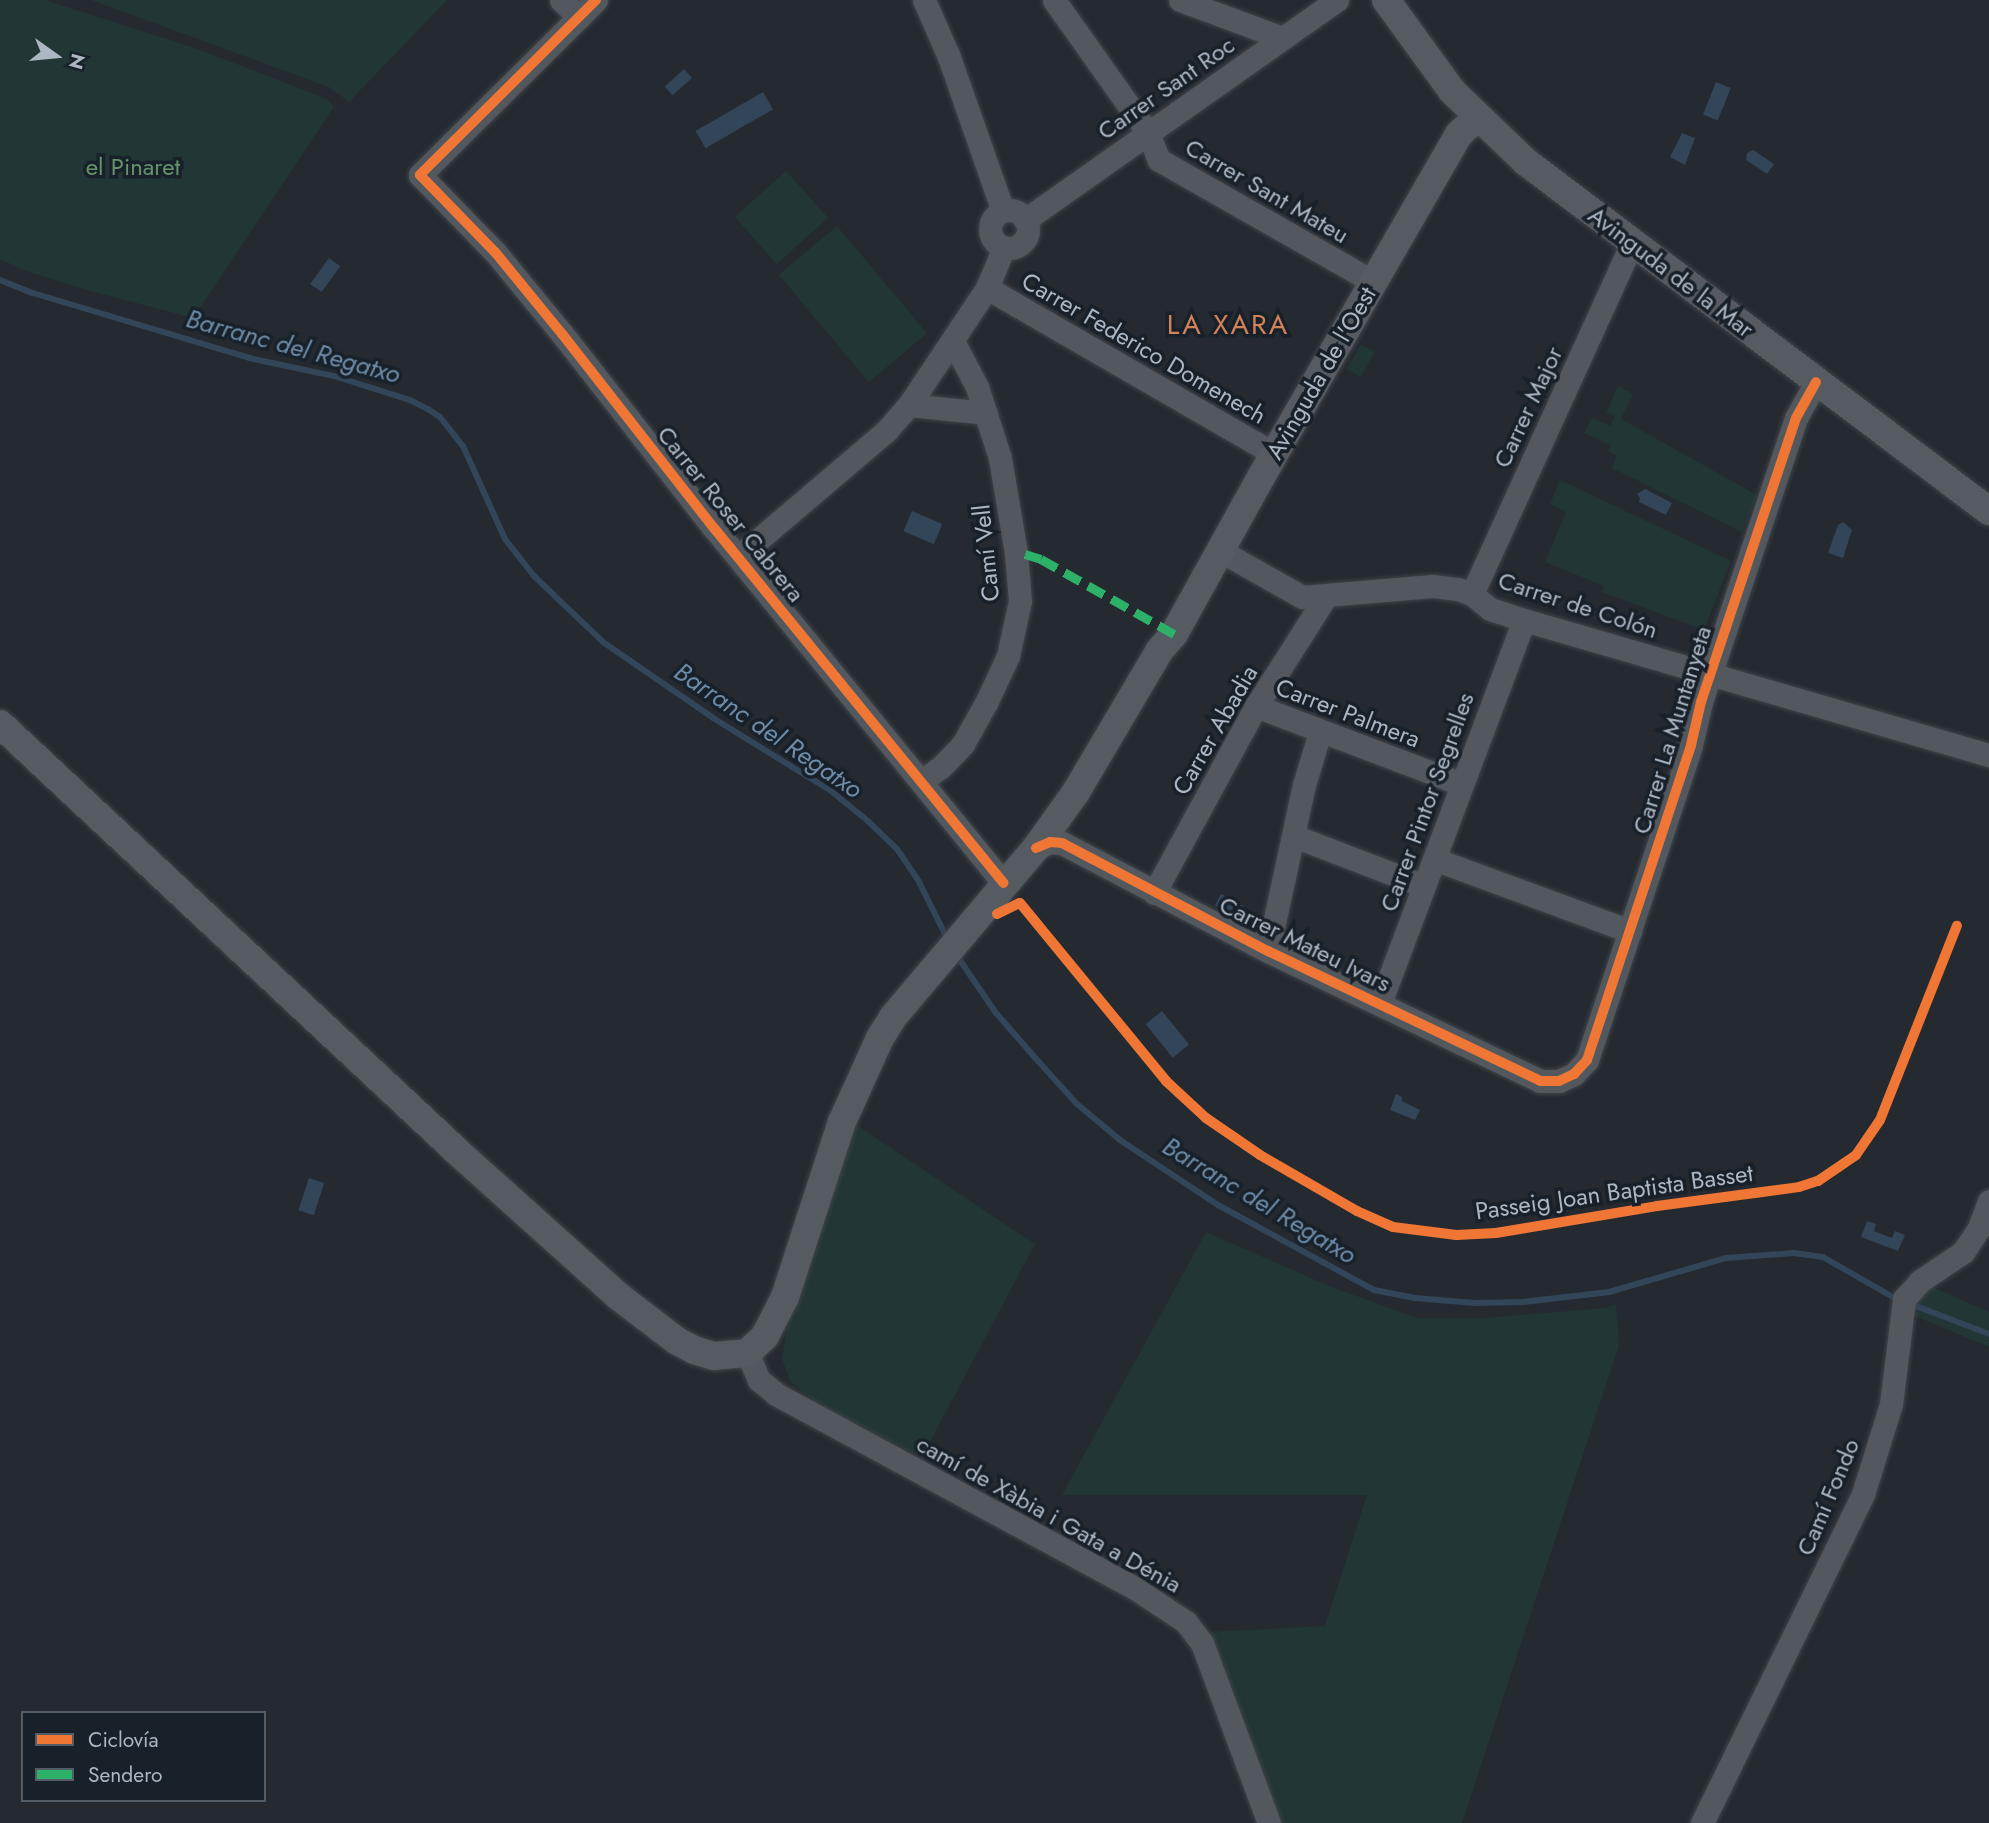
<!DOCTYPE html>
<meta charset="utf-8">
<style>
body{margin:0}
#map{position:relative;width:1989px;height:1823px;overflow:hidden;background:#242a30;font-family:Jost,sans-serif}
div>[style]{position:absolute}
.green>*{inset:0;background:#223636;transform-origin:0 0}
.water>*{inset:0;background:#324559;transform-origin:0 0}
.stream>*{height:6px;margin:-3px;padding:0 3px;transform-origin:3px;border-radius:3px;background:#324559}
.roads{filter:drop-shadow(0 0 2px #404449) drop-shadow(0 0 2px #404449)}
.minor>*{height:23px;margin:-11.5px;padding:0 11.5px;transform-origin:11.5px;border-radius:11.5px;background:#53585f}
.minor>.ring{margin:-11.5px;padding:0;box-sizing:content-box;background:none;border:23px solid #53585f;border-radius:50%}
.major>*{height:28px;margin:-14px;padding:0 14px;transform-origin:14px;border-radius:14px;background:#565b61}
.quiet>*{height:9px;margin-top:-4.5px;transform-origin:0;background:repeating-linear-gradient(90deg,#2db169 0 18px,transparent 0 27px)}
.cycleway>*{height:10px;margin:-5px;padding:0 5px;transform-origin:5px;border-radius:5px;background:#f07635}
span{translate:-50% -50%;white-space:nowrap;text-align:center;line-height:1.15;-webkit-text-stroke:7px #18212a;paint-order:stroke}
.street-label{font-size:24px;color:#acb7c3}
.park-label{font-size:24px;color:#65936b}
.water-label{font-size:26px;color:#6d8ba7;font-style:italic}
.quarter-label{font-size:28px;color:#d18259;letter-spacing:2px}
.legend{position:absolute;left:21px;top:1711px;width:245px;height:91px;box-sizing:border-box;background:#18212a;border:2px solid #535d67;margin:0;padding:9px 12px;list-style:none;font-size:21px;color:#acb7c3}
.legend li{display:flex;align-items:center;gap:14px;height:35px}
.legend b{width:35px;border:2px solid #535d67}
.north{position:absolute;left:21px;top:21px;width:70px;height:70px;-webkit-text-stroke:5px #18212a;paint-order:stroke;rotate:105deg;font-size:19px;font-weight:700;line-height:28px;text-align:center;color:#acb7c3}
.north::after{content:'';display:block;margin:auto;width:24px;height:32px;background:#acb7c3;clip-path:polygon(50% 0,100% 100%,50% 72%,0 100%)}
</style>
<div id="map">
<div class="green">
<div style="clip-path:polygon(0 0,45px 0,195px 48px,327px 99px,334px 107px,193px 318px,87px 290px,26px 271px,0 259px)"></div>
<div style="clip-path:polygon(91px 0,447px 0,349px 102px,329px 87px)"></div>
<div style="left:786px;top:171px;width:63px;height:69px;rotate:48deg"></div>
<div style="left:837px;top:226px;width:140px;height:76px;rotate:50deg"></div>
<div style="left:1361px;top:344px;width:16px;height:29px;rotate:30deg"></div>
<div style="clip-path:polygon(1618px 386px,1633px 394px,1621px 419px,1757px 495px,1742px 532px,1612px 468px,1617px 455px,1608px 451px,1611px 445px,1584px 433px,1592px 418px,1610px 426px,1615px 416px,1606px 412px)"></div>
<div style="clip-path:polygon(1560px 480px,1731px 561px,1704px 630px,1602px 592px,1604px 586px,1545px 562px,1566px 512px,1550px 504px)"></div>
<div style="clip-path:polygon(855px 1124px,1035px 1244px,922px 1457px,821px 1406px,790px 1381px,782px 1359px,787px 1328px)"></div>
<div style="clip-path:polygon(1206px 1232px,1329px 1286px,1417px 1318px,1483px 1318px,1606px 1308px,1616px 1304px,1619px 1345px,1462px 1823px,1280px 1823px,1205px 1632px,1325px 1626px,1367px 1495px,1062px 1495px)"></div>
<div style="clip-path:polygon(1928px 1285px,1989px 1312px,1989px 1347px,1915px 1316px,1920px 1294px)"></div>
</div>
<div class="water">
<div style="left:684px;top:69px;width:12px;height:26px;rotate:48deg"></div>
<div style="left:1716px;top:82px;width:16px;height:35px;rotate:22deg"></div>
<div style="left:763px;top:92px;width:20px;height:78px;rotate:60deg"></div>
<div style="clip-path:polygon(1682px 133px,1695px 138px,1685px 165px,1670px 157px)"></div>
<div style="clip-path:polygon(1753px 150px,1774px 164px,1767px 174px,1746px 160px,1747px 153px)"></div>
<div style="left:329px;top:258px;width:14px;height:32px;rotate:36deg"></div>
<div style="clip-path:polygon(1645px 489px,1672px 503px,1666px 515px,1639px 502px,1640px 498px,1637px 494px)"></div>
<div style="left:912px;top:511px;width:33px;height:22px;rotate:23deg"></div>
<div style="clip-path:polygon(1843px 522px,1852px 530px,1843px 558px,1828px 553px,1838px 525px)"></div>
<div style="left:1221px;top:894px;width:26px;height:13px;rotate:28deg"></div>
<div style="left:1162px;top:1011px;width:43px;height:21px;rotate:51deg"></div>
<div style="clip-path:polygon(1396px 1094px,1402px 1097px,1402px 1101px,1420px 1110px,1415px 1120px,1390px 1110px)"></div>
<div style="left:309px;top:1178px;width:16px;height:34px;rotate:18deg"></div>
<div style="clip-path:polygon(1867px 1221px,1876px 1224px,1874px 1231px,1892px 1238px,1895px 1231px,1905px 1235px,1898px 1251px,1861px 1237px)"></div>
</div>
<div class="stream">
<div style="left:0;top:280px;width:35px;rotate:22deg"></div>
<div style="left:33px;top:293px;width:226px;rotate:16.7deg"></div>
<div style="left:249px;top:358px;width:87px;rotate:12deg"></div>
<div style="left:334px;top:376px;width:80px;rotate:17.5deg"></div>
<div style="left:410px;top:400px;width:20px;rotate:27deg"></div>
<div style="left:428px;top:409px;width:14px;rotate:34deg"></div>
<div style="left:440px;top:417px;width:37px;rotate:52deg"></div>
<div style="left:463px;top:446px;width:102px;rotate:65.7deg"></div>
<div style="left:505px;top:539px;width:47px;rotate:51.9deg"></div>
<div style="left:534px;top:576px;width:95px;rotate:43.7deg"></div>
<div style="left:603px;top:642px;width:134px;rotate:34.6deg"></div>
<div style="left:713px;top:718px;width:139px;rotate:31.7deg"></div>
<div style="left:831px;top:791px;width:48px;rotate:39deg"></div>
<div style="left:868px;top:821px;width:40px;rotate:44deg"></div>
<div style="left:897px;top:849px;width:40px;rotate:56deg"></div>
<div style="left:919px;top:882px;width:65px;rotate:63.4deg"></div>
<div style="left:955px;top:953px;width:73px;rotate:55.7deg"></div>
<div style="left:996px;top:1013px;width:64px;rotate:48.8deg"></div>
<div style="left:1038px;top:1061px;width:58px;rotate:47.8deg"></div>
<div style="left:1077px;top:1104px;width:56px;rotate:39.9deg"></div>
<div style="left:1120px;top:1140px;width:118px;rotate:33.6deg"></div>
<div style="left:1218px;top:1205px;width:178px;rotate:28.6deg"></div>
<div style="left:1374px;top:1290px;width:42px;rotate:11deg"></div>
<div style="left:1415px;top:1298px;width:60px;rotate:4.8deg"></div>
<div style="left:1475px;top:1303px;width:48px;rotate:-1.2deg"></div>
<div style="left:1523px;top:1302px;width:87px;rotate:-6.6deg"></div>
<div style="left:1609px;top:1292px;width:122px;rotate:-16.2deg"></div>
<div style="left:1726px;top:1258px;width:68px;rotate:-4.2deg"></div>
<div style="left:1794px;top:1253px;width:29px;rotate:8deg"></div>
<div style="left:1823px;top:1257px;width:86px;rotate:29.8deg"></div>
<div style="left:1908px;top:1303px;width:87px;rotate:20.9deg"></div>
</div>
<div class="roads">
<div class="minor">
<div style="left:561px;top:0;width:25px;rotate:43deg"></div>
<div style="left:596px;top:0;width:248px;rotate:135.2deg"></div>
<div style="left:420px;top:175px;width:107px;rotate:45.8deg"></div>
<div style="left:495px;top:252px;width:107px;rotate:50.7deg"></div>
<div style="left:563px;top:335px;width:245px;rotate:52deg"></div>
<div style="left:714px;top:528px;width:458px;rotate:50.8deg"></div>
<div style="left:924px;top:0;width:62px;rotate:66.3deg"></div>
<div style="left:949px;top:57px;width:163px;rotate:70.7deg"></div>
<div style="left:1054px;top:0;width:163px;rotate:54.7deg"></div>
<div style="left:1148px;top:133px;width:29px;rotate:68deg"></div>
<div style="left:1159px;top:160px;width:247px;rotate:29.6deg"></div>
<div style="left:1180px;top:0;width:110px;rotate:20.3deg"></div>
<div class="ring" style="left:990px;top:210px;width:15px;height:15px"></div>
<div style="left:1025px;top:220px;width:382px;rotate:-35.2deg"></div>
<div style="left:987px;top:288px;width:332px;rotate:30deg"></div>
<div style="left:909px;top:405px;width:77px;rotate:5.9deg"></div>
<div style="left:1219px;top:550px;width:95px;rotate:29.5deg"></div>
<div style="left:1302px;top:597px;width:131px;rotate:-4.8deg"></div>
<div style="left:1433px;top:586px;width:25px;rotate:7deg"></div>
<div style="left:1458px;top:589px;width:15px;rotate:20deg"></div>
<div style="left:1472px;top:594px;width:23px;rotate:40deg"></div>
<div style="left:1490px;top:609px;width:36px;rotate:18deg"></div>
<div style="left:1524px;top:620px;width:484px;rotate:16.2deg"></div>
<div style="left:738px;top:557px;width:196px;rotate:-40.4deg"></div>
<div style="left:887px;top:430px;width:33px;rotate:-49deg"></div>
<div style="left:909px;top:405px;width:141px;rotate:-56.3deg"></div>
<div style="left:987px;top:288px;width:44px;rotate:-67.5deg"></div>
<div style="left:1472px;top:594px;width:386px;rotate:-65.5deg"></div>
<div style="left:1256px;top:706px;width:219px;rotate:20.8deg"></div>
<div style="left:923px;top:780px;width:22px;rotate:-36deg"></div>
<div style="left:941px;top:767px;width:32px;rotate:-46deg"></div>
<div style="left:963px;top:744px;width:49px;rotate:-60.8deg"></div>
<div style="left:987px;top:701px;width:50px;rotate:-65deg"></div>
<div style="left:1008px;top:656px;width:56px;rotate:-77.7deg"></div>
<div style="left:1020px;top:601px;width:48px;rotate:-94.8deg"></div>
<div style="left:1016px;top:553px;width:96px;rotate:-99.6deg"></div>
<div style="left:1000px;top:458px;width:75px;rotate:-107.9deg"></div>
<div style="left:977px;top:387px;width:52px;rotate:-117.6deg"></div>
<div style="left:1294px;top:836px;width:139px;rotate:21deg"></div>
<div style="left:1036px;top:848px;width:15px;rotate:-23deg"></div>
<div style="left:1050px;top:842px;width:12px;rotate:5deg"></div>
<div style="left:1062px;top:843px;width:233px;rotate:27.7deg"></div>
<div style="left:1268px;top:951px;width:301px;rotate:25.5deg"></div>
<div style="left:1540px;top:1081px;width:19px"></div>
<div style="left:1559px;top:1081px;width:17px;rotate:-25deg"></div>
<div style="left:1574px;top:1074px;width:19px;rotate:-47deg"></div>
<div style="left:1587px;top:1060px;width:332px;rotate:-71.7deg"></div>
<div style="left:1691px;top:745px;width:44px;rotate:-76.9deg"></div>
<div style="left:1701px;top:702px;width:299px;rotate:-71.5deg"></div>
<div style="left:1796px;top:418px;width:41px;rotate:-60.9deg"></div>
<div style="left:1434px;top:859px;width:209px;rotate:20.2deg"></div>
<div style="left:1154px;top:893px;width:213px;rotate:-61.4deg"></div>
<div style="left:1256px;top:706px;width:130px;rotate:-57.5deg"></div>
<div style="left:1268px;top:951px;width:170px;rotate:-77.8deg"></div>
<div style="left:1304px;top:785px;width:55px;rotate:-73.2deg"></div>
<div style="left:1380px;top:1003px;width:409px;rotate:-69.4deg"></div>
<div style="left:747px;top:1353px;width:30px;rotate:66deg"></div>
<div style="left:759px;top:1380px;width:22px;rotate:39deg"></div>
<div style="left:776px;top:1394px;width:406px;rotate:28.4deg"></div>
<div style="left:1133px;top:1587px;width:64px;rotate:33.4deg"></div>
<div style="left:1186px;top:1622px;width:26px;rotate:53deg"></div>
<div style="left:1202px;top:1643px;width:192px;rotate:69.6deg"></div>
<div style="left:1702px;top:1823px;width:366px;rotate:-63.9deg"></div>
<div style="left:1863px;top:1494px;width:94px;rotate:-72.7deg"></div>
<div style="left:1891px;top:1404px;width:106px;rotate:-82.9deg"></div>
<div style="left:1904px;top:1299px;width:24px;rotate:-48deg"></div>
<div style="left:1920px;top:1281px;width:52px;rotate:-34deg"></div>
<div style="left:1963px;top:1252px;width:27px;rotate:-56deg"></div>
<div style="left:1978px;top:1230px;width:31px;rotate:-69deg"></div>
</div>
<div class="major">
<div style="left:1386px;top:0;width:112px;rotate:54deg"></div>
<div style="left:1452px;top:91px;width:103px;rotate:43.8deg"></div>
<div style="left:1526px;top:162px;width:580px;rotate:37.01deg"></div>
<div style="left:0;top:724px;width:631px;rotate:43.07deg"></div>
<div style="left:461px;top:1155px;width:211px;rotate:41.9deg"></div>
<div style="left:618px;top:1296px;width:74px;rotate:37.3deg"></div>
<div style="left:677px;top:1341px;width:19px;rotate:28deg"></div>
<div style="left:694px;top:1350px;width:21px;rotate:17deg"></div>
<div style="left:714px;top:1356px;width:33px;rotate:-5deg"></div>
<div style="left:747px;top:1353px;width:25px;rotate:-43deg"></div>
<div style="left:765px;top:1336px;width:44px;rotate:-62.9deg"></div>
<div style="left:785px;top:1297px;width:184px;rotate:-72deg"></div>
<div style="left:842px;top:1122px;width:92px;rotate:-65.7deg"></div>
<div style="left:880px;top:1038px;width:25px;rotate:-58deg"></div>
<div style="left:893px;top:1017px;width:221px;rotate:-49.8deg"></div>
<div style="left:1036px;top:848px;width:69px;rotate:-54.5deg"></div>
<div style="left:1076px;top:792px;width:165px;rotate:-59.4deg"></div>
<div style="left:1160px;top:650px;width:21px;rotate:-49deg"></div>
<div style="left:1174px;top:634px;width:179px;rotate:-61deg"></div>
<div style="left:1261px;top:477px;width:396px;rotate:-60deg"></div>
<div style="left:1459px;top:134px;width:24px;rotate:-42deg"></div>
</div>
</div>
<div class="quiet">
<div style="left:1025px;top:554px;width:17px;rotate:17deg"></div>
<div style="left:1041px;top:559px;width:153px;rotate:29.4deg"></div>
</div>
<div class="cycleway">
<div style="left:596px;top:0;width:248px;rotate:135.2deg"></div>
<div style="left:420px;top:175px;width:107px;rotate:45.8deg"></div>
<div style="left:495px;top:252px;width:107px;rotate:50.7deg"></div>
<div style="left:563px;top:335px;width:245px;rotate:52deg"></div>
<div style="left:714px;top:528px;width:458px;rotate:50.8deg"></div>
<div style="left:1036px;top:848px;width:15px;rotate:-23deg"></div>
<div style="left:1050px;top:842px;width:12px;rotate:5deg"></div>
<div style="left:1062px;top:843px;width:233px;rotate:27.7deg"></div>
<div style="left:1268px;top:951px;width:301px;rotate:25.5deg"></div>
<div style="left:1540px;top:1081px;width:19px"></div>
<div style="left:1559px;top:1081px;width:17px;rotate:-25deg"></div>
<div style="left:1574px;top:1074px;width:19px;rotate:-47deg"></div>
<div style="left:1587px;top:1060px;width:332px;rotate:-71.7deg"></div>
<div style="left:1691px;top:745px;width:44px;rotate:-76.9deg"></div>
<div style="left:1701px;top:702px;width:299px;rotate:-71.5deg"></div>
<div style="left:1796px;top:418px;width:41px;rotate:-60.9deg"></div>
<div style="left:997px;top:914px;width:25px;rotate:-26deg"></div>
<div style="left:1020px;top:903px;width:230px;rotate:50.6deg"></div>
<div style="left:1166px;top:1081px;width:54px;rotate:42.8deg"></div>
<div style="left:1206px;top:1118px;width:65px;rotate:34.4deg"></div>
<div style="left:1260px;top:1155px;width:112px;rotate:30deg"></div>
<div style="left:1357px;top:1211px;width:39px;rotate:24deg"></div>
<div style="left:1393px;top:1227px;width:64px;rotate:7.2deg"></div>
<div style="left:1456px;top:1235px;width:40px;rotate:-2.9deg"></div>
<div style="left:1496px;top:1233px;width:163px;rotate:-9.5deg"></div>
<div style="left:1657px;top:1206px;width:143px;rotate:-7.6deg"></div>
<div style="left:1799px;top:1187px;width:20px;rotate:-18deg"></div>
<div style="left:1818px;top:1181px;width:46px;rotate:-34.4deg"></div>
<div style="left:1856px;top:1155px;width:42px;rotate:-55.6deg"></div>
<div style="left:1880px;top:1120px;width:209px;rotate:-68.4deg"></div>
</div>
<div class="street-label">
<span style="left:1166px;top:88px;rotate:-35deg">Carrer Sant Roc</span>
<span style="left:1267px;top:191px;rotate:30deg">Carrer Sant Mateu</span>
<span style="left:1671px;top:272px;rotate:37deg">Avinguda de la Mar</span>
<span style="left:1144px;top:348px;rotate:30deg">Carrer Federico Domenech</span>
<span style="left:1321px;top:373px;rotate:-60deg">Avinguda de l'Oest</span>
<span style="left:1528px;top:407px;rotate:-65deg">Carrer Major</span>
<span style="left:731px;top:514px;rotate:51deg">Carrer Roser Cabrera</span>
<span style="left:986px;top:553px;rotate:-96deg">Camí Vell</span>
<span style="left:1578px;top:605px;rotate:18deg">Carrer de Colón</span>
<span style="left:1348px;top:713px;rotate:21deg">Carrer Palmera</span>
<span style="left:1215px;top:730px;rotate:-60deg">Carrer Abadia</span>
<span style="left:1672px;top:730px;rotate:-73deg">Carrer La Muntanyeta</span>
<span style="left:1427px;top:802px;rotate:-70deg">Carrer Pintor Segrelles</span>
<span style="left:1305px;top:944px;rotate:26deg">Carrer Mateu Ivars</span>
<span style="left:1614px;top:1192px;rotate:-8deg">Passeig Joan Baptista Basset</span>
<span style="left:1828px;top:1497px;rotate:-67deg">Camí Fondo</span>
<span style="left:1049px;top:1514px;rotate:29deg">camí de Xàbia i Gata a Dénia</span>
</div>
<div class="park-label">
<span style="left:133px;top:167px">el Pinaret</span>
</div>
<div class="water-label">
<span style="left:293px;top:347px;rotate:15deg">Barranc del Regatxo</span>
<span style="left:768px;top:731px;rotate:34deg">Barranc del Regatxo</span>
<span style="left:1259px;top:1201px;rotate:31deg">Barranc del Regatxo</span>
</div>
<div class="quarter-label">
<span style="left:1228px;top:325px">LA XARA</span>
</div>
<ul class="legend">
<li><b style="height:9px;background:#f07635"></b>Ciclovía</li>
<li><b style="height:9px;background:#2db169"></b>Sendero</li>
</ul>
<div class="north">N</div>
</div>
